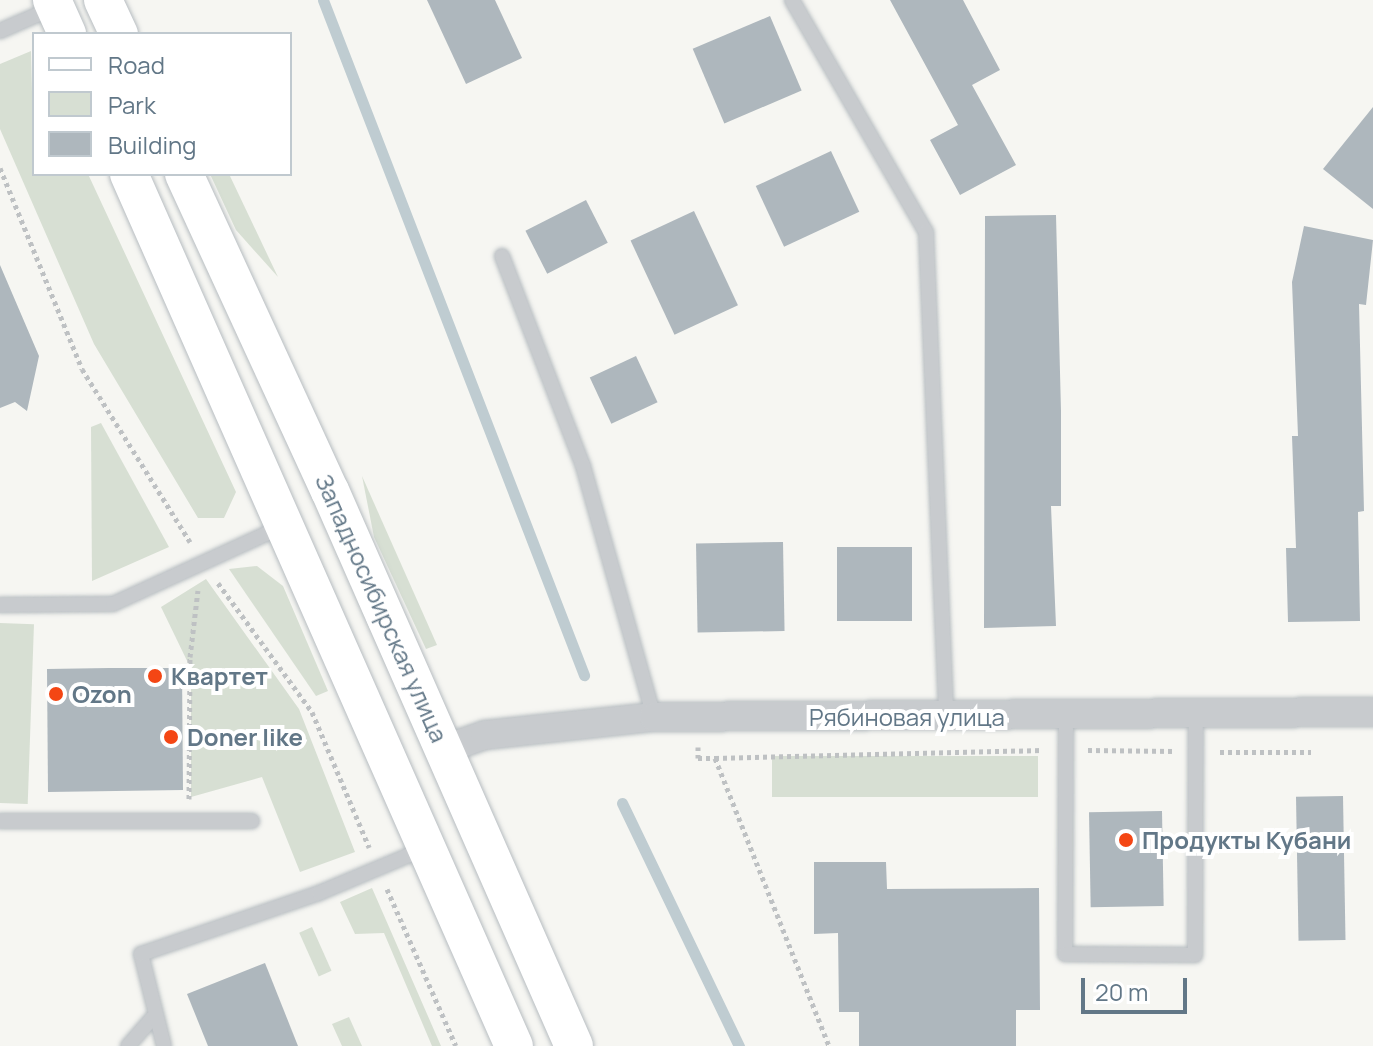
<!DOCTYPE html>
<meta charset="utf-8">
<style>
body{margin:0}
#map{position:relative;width:1373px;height:1046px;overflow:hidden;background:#f6f6f2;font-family:Manrope,sans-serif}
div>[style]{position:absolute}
.green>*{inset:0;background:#d7dfd3;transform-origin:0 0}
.stream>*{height:11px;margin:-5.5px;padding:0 5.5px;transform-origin:5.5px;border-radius:5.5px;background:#bfccd1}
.building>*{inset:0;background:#aeb7bd;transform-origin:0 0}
.path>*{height:5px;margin-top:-2.5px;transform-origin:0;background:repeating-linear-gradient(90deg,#bec1c3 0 4px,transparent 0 8px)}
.roads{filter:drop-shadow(0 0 2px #b7bdc1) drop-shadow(0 0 2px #b7bdc1)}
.service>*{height:14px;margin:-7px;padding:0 7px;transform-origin:7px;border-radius:7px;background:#c8cbce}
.minor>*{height:28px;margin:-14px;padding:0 14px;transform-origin:14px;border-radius:14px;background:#c8cbce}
.secondary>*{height:38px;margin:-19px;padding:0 19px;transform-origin:19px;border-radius:19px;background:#fff}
.dots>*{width:22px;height:22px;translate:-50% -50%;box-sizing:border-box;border:4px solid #fff;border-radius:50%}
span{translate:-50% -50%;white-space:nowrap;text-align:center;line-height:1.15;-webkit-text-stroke:8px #fff;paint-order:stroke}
.street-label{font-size:24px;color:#627787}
.poi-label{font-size:24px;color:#627787;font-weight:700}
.left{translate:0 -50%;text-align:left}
.legend{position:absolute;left:32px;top:32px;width:260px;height:144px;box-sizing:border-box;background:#fff;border:2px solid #c0c9cf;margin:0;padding:10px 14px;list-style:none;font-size:24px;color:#627787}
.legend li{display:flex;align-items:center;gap:16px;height:40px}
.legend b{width:40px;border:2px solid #c0c9cf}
.scale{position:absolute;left:1081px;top:978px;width:106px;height:36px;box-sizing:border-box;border:4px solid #627787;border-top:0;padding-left:10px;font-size:24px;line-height:28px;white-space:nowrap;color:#627787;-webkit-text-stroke:6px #fff;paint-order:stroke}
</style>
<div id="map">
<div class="green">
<div style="clip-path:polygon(31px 51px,34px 174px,88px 174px,236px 492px,224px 518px,198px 518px,94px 344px,0 129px,0 64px)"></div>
<div style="clip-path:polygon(210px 174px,229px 174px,278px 277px,236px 230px)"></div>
<div style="clip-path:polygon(101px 423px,169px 547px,92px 581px,91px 427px)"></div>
<div style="clip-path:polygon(362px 476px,437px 645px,426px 649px,374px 537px)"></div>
<div style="clip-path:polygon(257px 566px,283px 586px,328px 691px,316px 696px,229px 569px)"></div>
<div style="clip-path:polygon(206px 579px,299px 709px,355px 852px,300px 872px,262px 777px,191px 797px,191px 669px,161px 607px)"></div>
<div style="left:0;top:623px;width:34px;height:180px;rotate:2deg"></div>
<div style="left:1038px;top:756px;width:41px;height:266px;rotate:90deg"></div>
<div style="clip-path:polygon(372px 888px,441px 1046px,432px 1046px,384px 933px,355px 934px,340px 902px)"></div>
<div style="left:312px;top:927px;width:48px;height:14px;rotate:66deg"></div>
<div style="clip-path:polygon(349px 1017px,362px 1046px,342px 1046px,332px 1024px)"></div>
</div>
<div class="stream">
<div style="left:323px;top:0;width:724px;rotate:68.86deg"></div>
<div style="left:622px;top:803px;width:270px;rotate:64.3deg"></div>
</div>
<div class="building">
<div style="clip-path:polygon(427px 0,495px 0,522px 58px,466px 84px)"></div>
<div style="clip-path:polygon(890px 0,963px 0,1000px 70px,972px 85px,1016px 165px,960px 195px,930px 140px,958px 125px)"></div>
<div style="left:770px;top:16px;width:81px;height:84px;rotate:67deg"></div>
<div style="clip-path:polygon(1373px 107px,1373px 209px,1323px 169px)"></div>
<div style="left:831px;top:151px;width:67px;height:83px;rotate:65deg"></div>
<div style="left:586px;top:200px;width:48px;height:68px;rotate:63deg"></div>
<div style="left:694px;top:211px;width:104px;height:70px;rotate:65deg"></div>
<div style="clip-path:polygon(1056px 215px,1061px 411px,1061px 506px,1051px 506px,1056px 626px,984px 628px,985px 216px)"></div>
<div style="clip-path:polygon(1304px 226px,1373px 240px,1366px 305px,1359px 304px,1364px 511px,1358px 512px,1360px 621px,1288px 622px,1286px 548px,1296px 548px,1292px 436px,1298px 436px,1292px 282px)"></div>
<div style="clip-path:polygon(0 265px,39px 356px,27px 411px,15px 402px,0 408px)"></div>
<div style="left:636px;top:356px;width:51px;height:51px;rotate:65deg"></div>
<div style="left:783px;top:542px;width:89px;height:87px;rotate:89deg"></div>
<div style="left:837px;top:547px;width:75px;height:74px"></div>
<div style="clip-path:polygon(109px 668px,182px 668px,183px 790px,48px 792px,47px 669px)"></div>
<div style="left:1343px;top:796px;width:144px;height:47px;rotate:89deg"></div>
<div style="left:1162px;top:811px;width:95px;height:73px;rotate:89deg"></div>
<div style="clip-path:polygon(814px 862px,886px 862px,887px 889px,1039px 888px,1040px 1010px,1016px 1010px,1016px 1046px,859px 1046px,859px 1012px,839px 1012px,838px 933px,814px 934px)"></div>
<div style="clip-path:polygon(265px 963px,298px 1046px,208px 1046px,187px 994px)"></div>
</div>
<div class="path">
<div style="left:0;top:168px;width:217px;rotate:67.8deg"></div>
<div style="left:82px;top:369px;width:204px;rotate:58deg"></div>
<div style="left:218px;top:583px;width:160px;rotate:53.9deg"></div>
<div style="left:312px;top:712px;width:147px;rotate:67.1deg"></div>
<div style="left:698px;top:747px;width:11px;rotate:90deg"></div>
<div style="left:698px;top:758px;width:17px"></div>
<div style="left:715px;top:758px;width:310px;rotate:68.4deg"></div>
<div style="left:1088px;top:750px;width:86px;rotate:0.7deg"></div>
<div style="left:1220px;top:752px;width:91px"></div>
<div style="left:715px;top:758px;width:327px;rotate:-1.4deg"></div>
<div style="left:189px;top:799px;width:142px;rotate:-89.6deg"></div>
<div style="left:190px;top:657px;width:67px;rotate:-83.2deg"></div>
<div style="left:387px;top:889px;width:171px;rotate:66.3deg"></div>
</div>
<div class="roads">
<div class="service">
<div style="left:792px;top:0;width:268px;rotate:60deg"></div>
<div style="left:926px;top:232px;width:486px;rotate:87.6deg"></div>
<div style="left:0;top:31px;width:60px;rotate:-23.6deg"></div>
<div style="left:502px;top:256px;width:225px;rotate:68.9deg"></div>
<div style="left:583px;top:466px;width:261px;rotate:74.2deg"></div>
<div style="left:0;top:605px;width:113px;rotate:-0.5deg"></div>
<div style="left:113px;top:604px;width:187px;rotate:-24.6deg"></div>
<div style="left:1066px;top:716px;width:238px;rotate:90.2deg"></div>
<div style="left:1065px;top:954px;width:130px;rotate:0.4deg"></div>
<div style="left:1195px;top:955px;width:238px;rotate:-89.8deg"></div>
<div style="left:0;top:821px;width:252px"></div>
<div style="left:128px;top:1046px;width:38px;rotate:-49deg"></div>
<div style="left:164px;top:1046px;width:95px;rotate:-104deg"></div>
<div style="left:141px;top:954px;width:188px;rotate:-18.9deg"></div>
<div style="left:319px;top:893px;width:116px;rotate:-22.8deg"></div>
</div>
<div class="minor">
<div style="left:445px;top:749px;width:42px;rotate:-19.3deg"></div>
<div style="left:485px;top:735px;width:170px;rotate:-6.1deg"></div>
<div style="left:654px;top:717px;width:719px;rotate:-0.4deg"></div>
</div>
<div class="secondary">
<div style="left:52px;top:0;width:37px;rotate:66deg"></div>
<div style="left:103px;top:0;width:38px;rotate:65deg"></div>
<div style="left:129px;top:174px;width:953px;rotate:66.18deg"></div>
<div style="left:184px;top:174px;width:349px;rotate:65.3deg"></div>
<div style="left:330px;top:491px;width:606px;rotate:66.27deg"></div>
</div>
</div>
<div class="dots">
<div style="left:155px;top:676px;background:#f44614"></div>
<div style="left:56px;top:694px;background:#f44614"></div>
<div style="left:171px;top:737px;background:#f44614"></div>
<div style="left:1126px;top:840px;background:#f44614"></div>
</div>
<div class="street-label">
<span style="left:382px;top:608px;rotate:66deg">Западносибирская улица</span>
<span style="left:907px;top:717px">Рябиновая улица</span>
</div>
<div class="poi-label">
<span class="left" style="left:171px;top:676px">Квартет</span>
<span class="left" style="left:72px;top:694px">Ozon</span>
<span class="left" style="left:187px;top:737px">Doner like</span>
<span class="left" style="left:1142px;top:840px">Продукты Кубани</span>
</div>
<ul class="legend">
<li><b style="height:10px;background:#fff"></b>Road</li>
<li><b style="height:22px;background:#d7dfd3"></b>Park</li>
<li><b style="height:22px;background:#aeb7bd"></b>Building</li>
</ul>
<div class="scale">20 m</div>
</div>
